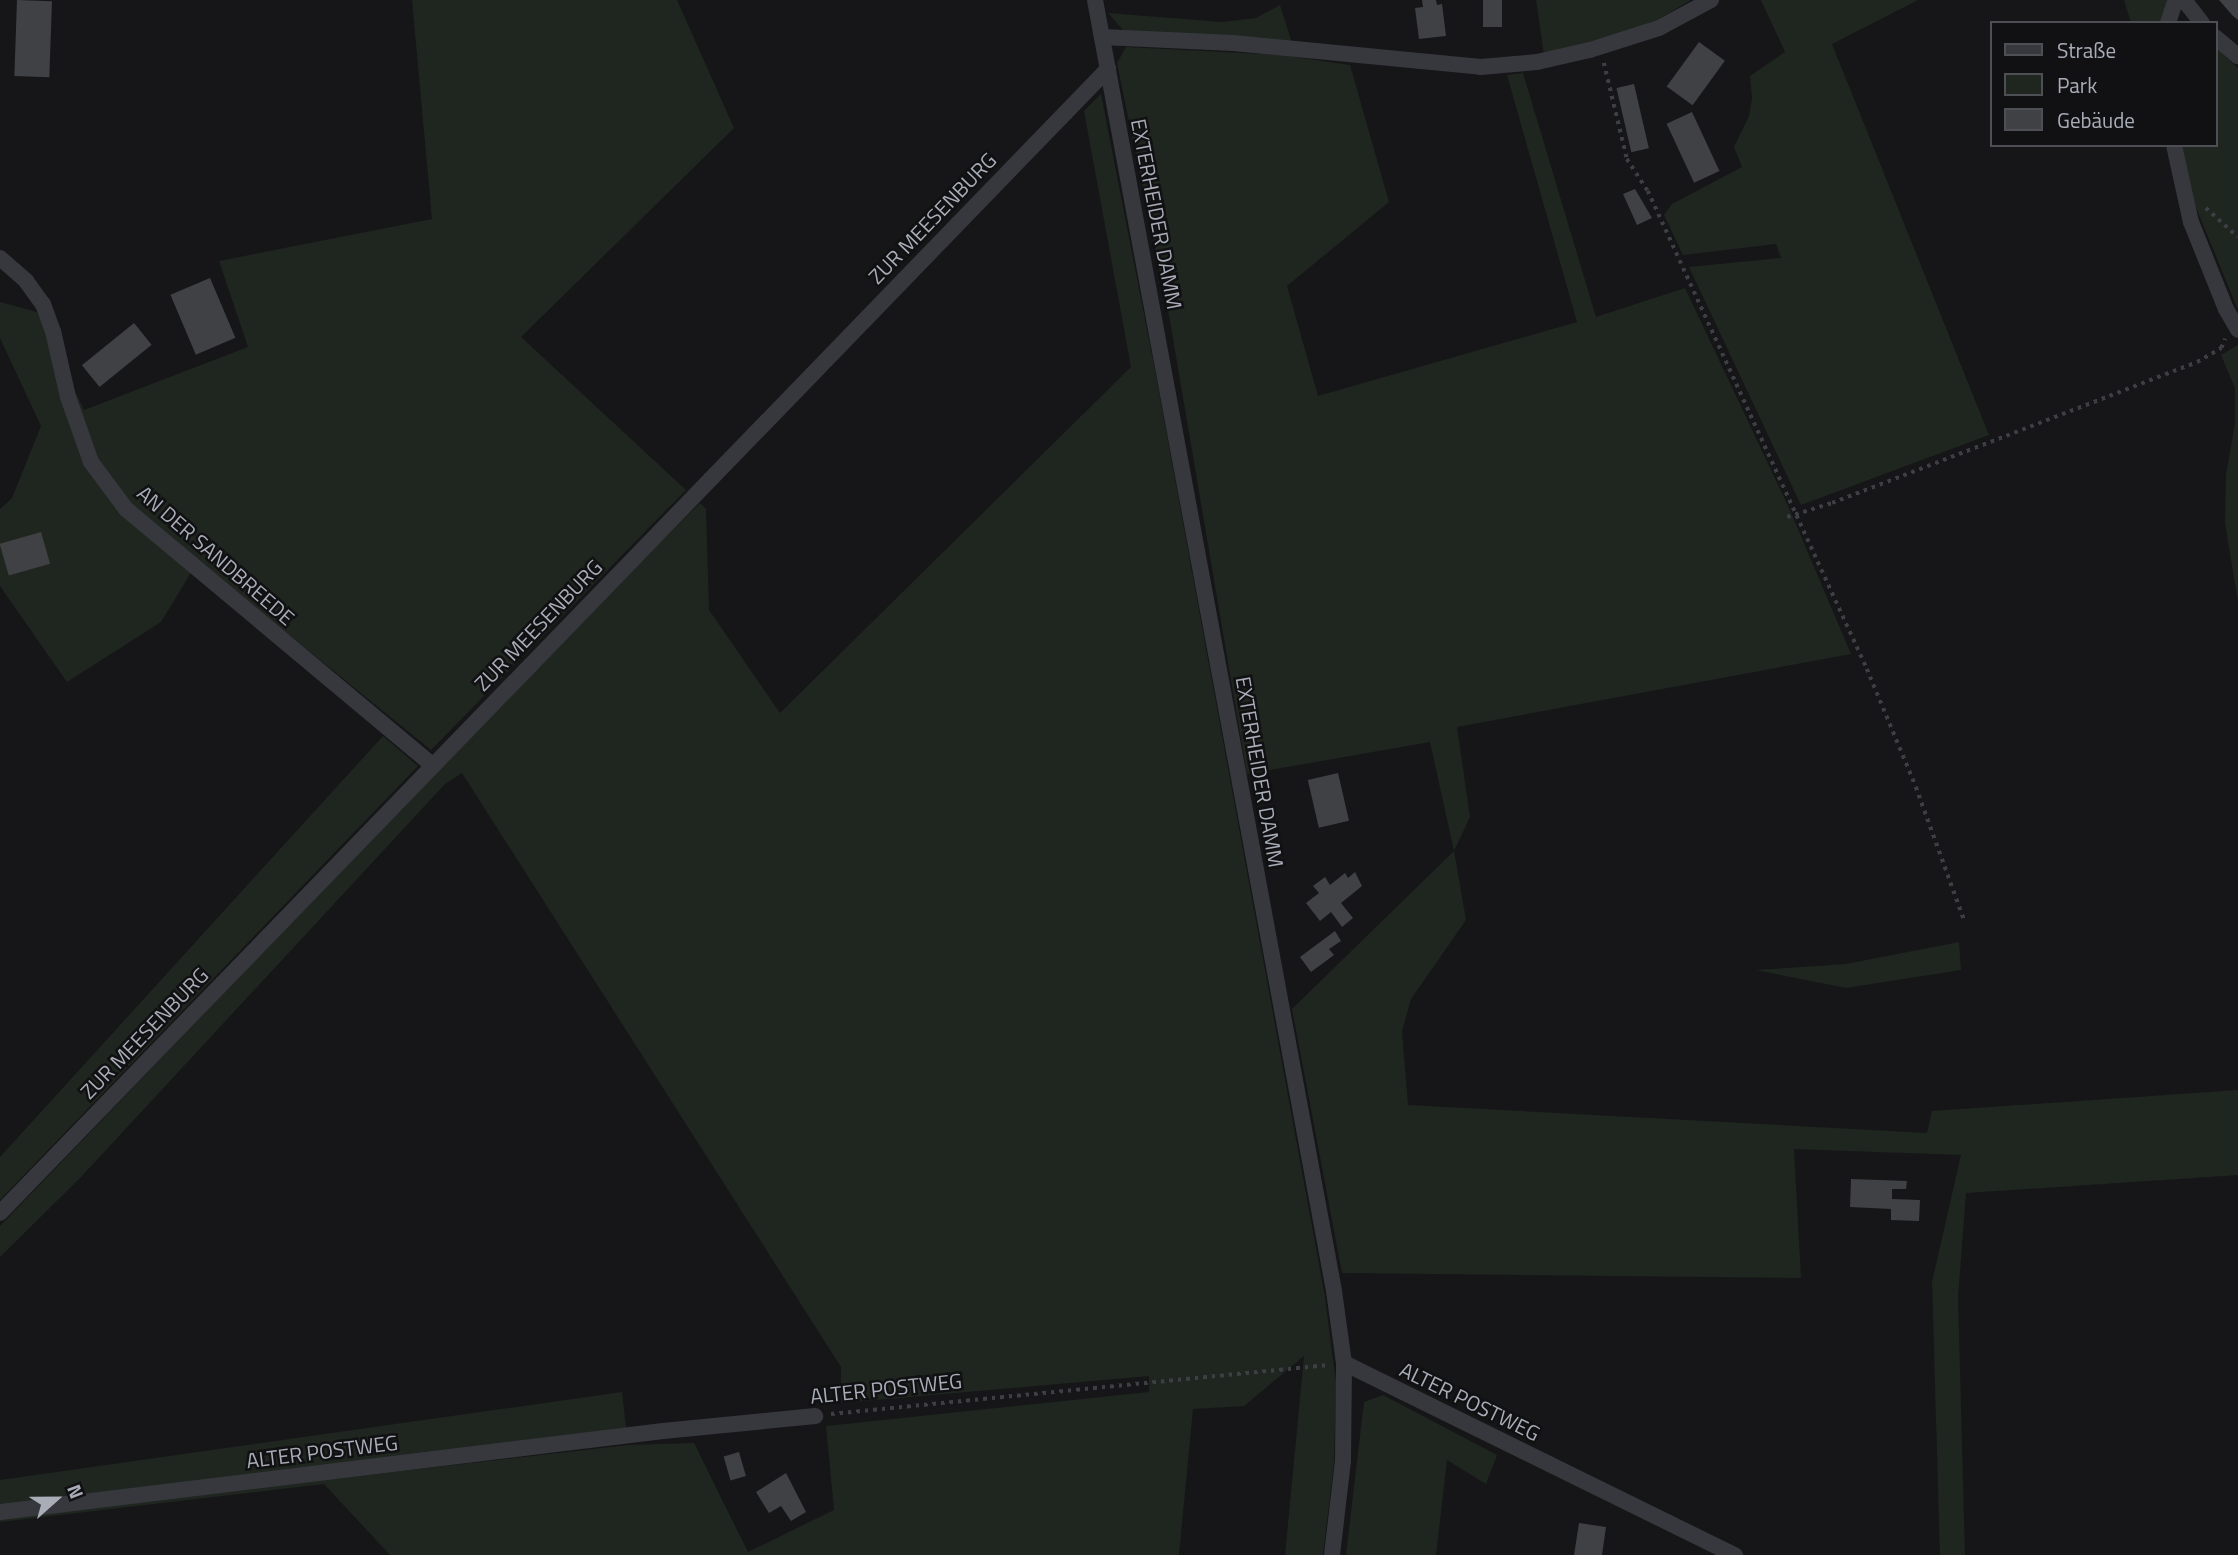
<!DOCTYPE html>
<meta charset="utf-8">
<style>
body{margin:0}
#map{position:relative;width:2238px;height:1555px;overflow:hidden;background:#161618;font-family:"Titillium Web",sans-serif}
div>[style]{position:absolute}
.green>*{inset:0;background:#1e261f}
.building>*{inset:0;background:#404145;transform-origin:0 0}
.path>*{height:3.5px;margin-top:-1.75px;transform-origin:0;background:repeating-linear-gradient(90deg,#3d3f44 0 3.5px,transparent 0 8.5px)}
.street>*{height:16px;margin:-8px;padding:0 8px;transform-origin:8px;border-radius:8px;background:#37383d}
span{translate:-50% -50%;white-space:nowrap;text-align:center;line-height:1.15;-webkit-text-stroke:5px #111113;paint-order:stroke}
.street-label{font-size:21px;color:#a8adb8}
.legend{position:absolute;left:1990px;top:21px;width:228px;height:126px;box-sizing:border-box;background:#111113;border:2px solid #4d4f55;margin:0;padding:9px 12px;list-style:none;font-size:21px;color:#a8adb8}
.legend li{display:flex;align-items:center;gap:14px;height:35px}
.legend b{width:35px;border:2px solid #4d4f55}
.north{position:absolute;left:21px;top:1464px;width:70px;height:70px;-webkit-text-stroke:5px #111113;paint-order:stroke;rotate:69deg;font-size:19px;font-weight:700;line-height:28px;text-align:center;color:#a8adb8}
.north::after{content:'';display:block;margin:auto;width:24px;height:32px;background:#a8adb8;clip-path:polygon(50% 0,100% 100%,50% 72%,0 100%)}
</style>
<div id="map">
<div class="green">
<div style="clip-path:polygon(412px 0,677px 0,734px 128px,521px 337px,686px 490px,431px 750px,198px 561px,161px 622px,67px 682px,0 586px,0 509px,12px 498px,41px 426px,0 338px,0 302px,37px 312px,84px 410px,248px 347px,219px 261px,432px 219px)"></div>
<div style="clip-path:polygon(1536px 0,1691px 0,1657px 20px,1586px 46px,1544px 55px)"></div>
<div style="clip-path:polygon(1761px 0,1918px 0,1832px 44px,1989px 435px,1801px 505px,1689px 267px,1781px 258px,1776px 244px,1683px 255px,1664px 215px,1672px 204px,1742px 167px,1734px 147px,1749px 116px,1752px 98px,1750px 76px,1785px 52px)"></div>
<div style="clip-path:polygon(2124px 0,2170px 0,2162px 23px,2131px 23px)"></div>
<div style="clip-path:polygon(1280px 5px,1292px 43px,1123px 30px,1108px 13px,1222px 22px,1256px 18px)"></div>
<div style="clip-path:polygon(1126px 47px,1281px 55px,1350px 65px,1389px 202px,1287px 286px,1318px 396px,1577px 322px,1507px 75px,1523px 73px,1596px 317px,1685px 288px,1789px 508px,1851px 654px,1457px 727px,1470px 817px,1454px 851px,1466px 920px,1411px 999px,1402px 1031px,1408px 1105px,1927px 1133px,1932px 1111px,2238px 1090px,2238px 1175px,1966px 1193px,1958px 1297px,1965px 1555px,1940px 1555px,1932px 1282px,1961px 1155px,1794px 1149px,1801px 1278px,1342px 1273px,1292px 1009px,1454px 851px,1430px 742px,1247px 774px,1170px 321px,1117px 63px)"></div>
<div style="clip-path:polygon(2215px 47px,2238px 68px,2238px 310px,2195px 205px,2182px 145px,2215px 145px)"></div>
<div style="clip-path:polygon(1101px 94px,1157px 381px,1325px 1297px,1336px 1383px,1334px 1463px,1323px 1555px,1285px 1555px,1304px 1356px,1244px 1406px,1193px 1409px,1179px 1555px,390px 1555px,324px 1484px,0 1522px,0 1517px,628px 1445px,694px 1443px,748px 1552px,834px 1510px,826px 1426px,1149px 1392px,1149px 1376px,841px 1403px,841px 1367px,462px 773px,445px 784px,81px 1177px,0 1257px,0 1226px,604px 598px,700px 503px,706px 509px,709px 610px,780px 713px,1131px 367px,1084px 111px)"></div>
<div style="clip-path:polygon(2238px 345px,2238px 602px,2225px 523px,2226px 475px,2235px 423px,2235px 388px,2221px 355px)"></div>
<div style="clip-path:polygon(383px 736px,418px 766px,0 1200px,0 1157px)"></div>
<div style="clip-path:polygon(1959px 942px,1961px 970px,1846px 988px,1756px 970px,1846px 964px)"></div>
<div style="clip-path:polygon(622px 1392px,626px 1428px,0 1505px,0 1480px)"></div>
<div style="clip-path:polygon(1383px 1395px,1497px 1455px,1486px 1484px,1447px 1460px,1436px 1555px,1346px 1555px,1364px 1402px)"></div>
</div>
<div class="building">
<div style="left:17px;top:0;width:35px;height:76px;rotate:2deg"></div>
<div style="clip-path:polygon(1422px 0,1436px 0,1437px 5px,1442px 4px,1446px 36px,1419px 39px,1415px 8px,1423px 7px)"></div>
<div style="left:1483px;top:0;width:19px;height:27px"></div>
<div style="clip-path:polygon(2219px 0,2238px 0,2238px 20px,2233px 16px)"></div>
<div style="left:1699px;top:42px;width:32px;height:55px;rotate:36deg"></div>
<div style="left:1634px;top:84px;width:66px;height:18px;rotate:77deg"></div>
<div style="left:1692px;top:112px;width:65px;height:28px;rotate:65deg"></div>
<div style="clip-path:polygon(1635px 189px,1652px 218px,1637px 225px,1623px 194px)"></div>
<div style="left:210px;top:278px;width:65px;height:43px;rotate:67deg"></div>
<div style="left:134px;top:323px;width:28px;height:67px;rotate:51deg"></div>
<div style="left:41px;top:532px;width:33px;height:43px;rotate:74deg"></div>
<div style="left:1338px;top:773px;width:49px;height:31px;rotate:77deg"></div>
<div style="clip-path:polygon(1355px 872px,1362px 886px,1341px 903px,1353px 918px,1342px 927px,1331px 912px,1320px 921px,1306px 903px,1319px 893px,1313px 886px,1325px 877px,1330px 885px,1345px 873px,1348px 878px)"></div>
<div style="clip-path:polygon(1335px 931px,1341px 941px,1329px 949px,1334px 955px,1311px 972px,1300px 957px)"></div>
<div style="clip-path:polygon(1851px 1179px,1907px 1181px,1906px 1189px,1892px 1189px,1892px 1199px,1920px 1200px,1919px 1221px,1891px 1220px,1891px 1209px,1850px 1207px)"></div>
<div style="left:739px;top:1452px;width:25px;height:16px;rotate:74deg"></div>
<div style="clip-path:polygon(786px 1473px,806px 1512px,791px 1521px,781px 1506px,769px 1513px,756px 1492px)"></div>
<div style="clip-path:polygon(1579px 1523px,1606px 1527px,1602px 1555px,1574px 1555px)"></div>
</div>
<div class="path">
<div style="left:1604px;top:63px;width:99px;rotate:76.5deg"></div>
<div style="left:1627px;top:159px;width:38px;rotate:57deg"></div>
<div style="left:1648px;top:191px;width:526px;rotate:65.38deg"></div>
<div style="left:1867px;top:669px;width:128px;rotate:67.4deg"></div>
<div style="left:1916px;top:787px;width:144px;rotate:70.1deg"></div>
<div style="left:2206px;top:208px;width:43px;rotate:42.2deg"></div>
<div style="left:1787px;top:517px;width:47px;rotate:-17.3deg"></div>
<div style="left:1832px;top:503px;width:391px;rotate:-21.1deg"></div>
<div style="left:2197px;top:362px;width:28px;rotate:-30deg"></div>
<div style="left:2221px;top:348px;width:10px;rotate:-66deg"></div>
<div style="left:831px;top:1414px;width:500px;rotate:-5.62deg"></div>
</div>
<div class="street">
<div style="left:1095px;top:0;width:1313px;rotate:79.51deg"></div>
<div style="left:1334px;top:1291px;width:73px;rotate:82.1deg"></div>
<div style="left:1344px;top:1363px;width:98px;rotate:90.6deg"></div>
<div style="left:1343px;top:1461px;width:95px;rotate:96.7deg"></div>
<div style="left:2184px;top:0;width:29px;rotate:52deg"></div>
<div style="left:2168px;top:23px;width:19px;rotate:-72deg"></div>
<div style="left:2174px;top:5px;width:7px;rotate:-45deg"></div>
<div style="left:1102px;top:37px;width:131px;rotate:2.6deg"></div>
<div style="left:1233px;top:43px;width:249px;rotate:5.5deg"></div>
<div style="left:1481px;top:67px;width:56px;rotate:-5.1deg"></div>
<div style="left:1537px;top:62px;width:54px;rotate:-12.8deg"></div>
<div style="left:1590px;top:50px;width:72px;rotate:-17.7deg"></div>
<div style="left:1659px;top:28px;width:59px;rotate:-28.3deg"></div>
<div style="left:2215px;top:37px;width:30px;rotate:40deg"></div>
<div style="left:2174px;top:145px;width:79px;rotate:77.6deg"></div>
<div style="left:2191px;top:222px;width:94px;rotate:68.1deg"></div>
<div style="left:2226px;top:309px;width:24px;rotate:60deg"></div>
<div style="left:0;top:258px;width:35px;rotate:41deg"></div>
<div style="left:26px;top:281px;width:29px;rotate:54deg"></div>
<div style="left:43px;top:304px;width:29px;rotate:70deg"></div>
<div style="left:53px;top:331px;width:68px;rotate:77.2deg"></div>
<div style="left:68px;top:397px;width:69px;rotate:70.5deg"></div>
<div style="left:91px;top:462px;width:59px;rotate:53.3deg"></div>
<div style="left:126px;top:509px;width:399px;rotate:39.9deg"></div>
<div style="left:0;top:1213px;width:1593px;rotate:-45.92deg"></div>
<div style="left:1344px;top:1363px;width:436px;rotate:26.2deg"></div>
<div style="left:0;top:1512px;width:668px;rotate:-6.97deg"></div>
<div style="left:663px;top:1431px;width:153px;rotate:-5.6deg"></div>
</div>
<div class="street-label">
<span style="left:1157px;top:214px;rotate:79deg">EXTERHEIDER DAMM</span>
<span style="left:932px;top:218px;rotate:-46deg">ZUR MEESENBURG</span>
<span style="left:216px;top:555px;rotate:41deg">AN DER SANDBREEDE</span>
<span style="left:538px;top:625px;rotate:-46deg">ZUR MEESENBURG</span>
<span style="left:1260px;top:772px;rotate:80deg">EXTERHEIDER DAMM</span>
<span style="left:144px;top:1033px;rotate:-46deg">ZUR MEESENBURG</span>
<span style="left:886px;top:1388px;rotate:-6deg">ALTER POSTWEG</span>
<span style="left:1470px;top:1401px;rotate:26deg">ALTER POSTWEG</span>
<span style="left:322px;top:1451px;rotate:-7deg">ALTER POSTWEG</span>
</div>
<ul class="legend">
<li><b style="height:9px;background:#37383d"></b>Straße</li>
<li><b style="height:19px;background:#1e261f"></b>Park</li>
<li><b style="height:19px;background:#404145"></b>Gebäude</li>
</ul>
<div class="north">N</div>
</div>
